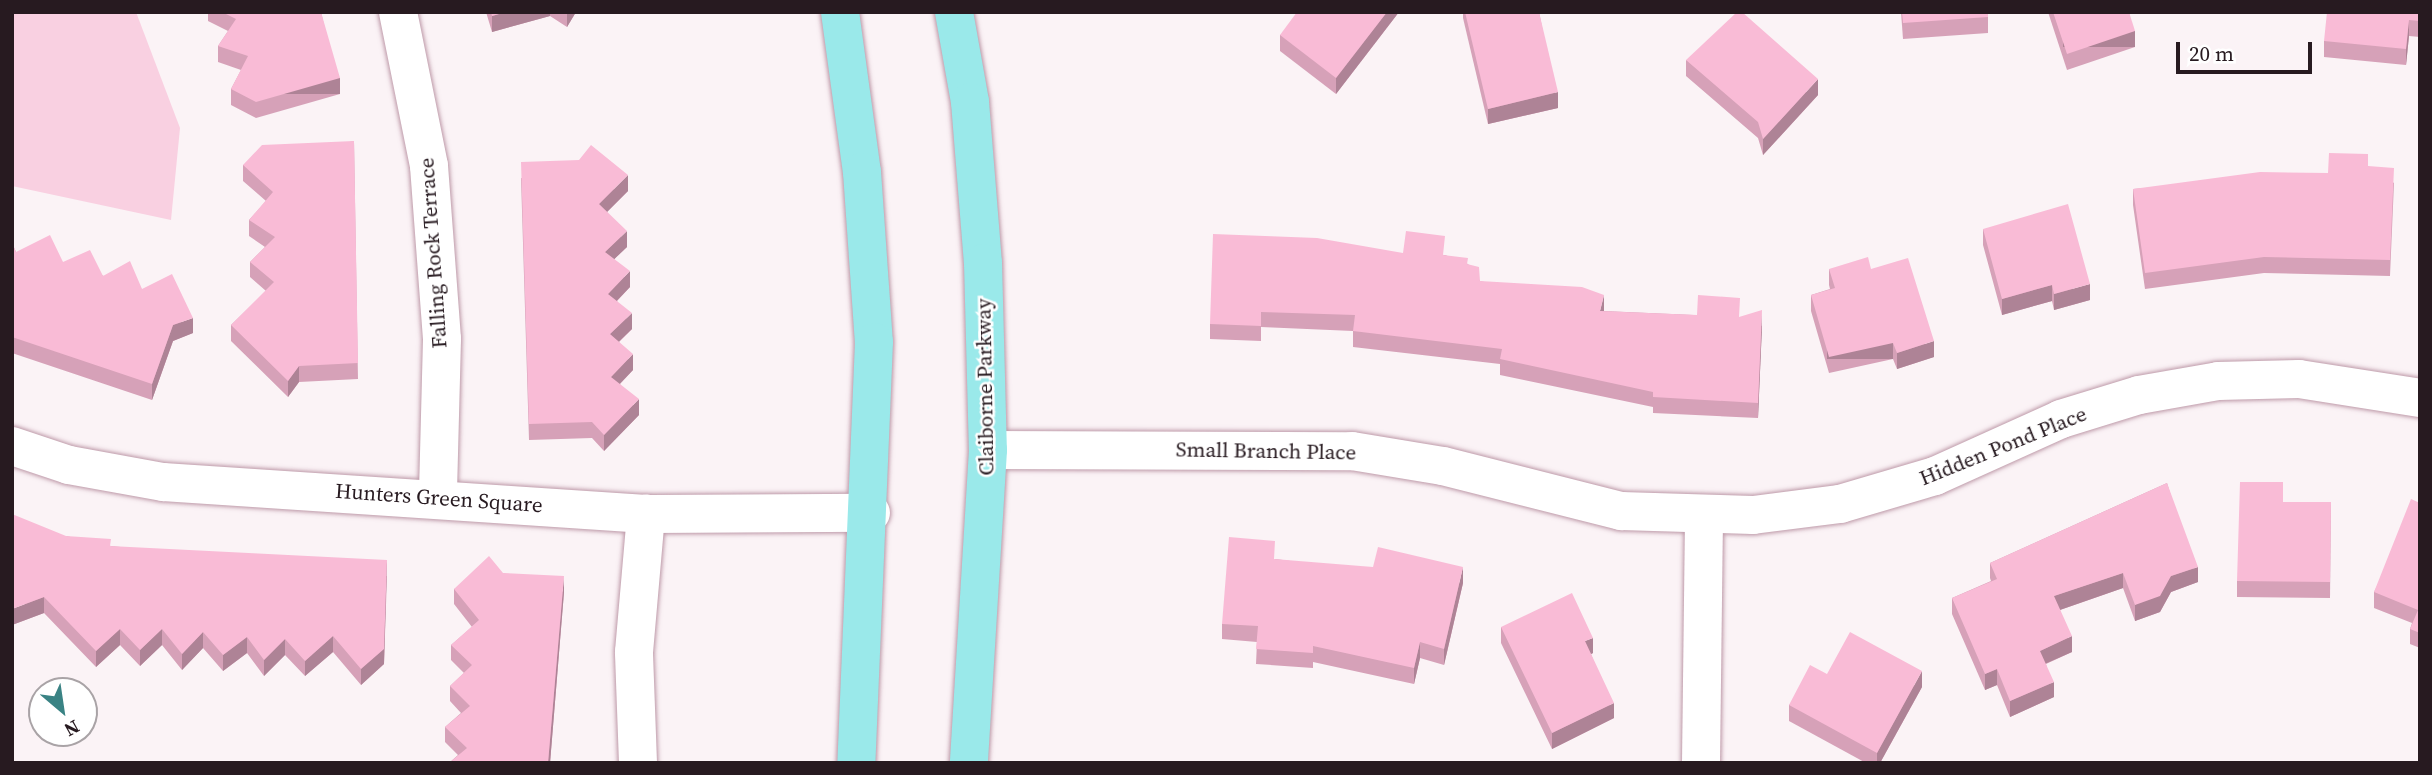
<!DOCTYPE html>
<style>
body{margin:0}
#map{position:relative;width:2432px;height:775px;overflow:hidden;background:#fbf3f6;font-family:"Source Serif 4",serif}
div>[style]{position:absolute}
.green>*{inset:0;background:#f9d0e1}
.roads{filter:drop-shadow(0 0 2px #be9aa9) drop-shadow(0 0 2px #be9aa9)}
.minor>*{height:38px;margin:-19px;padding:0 19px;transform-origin:19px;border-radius:19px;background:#fff}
.major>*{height:38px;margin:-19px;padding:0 19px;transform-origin:19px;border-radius:19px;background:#9ae9ea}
.wall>*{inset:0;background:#d6a1b8}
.shaded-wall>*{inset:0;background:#ae8396;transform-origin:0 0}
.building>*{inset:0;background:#f9bbd6}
span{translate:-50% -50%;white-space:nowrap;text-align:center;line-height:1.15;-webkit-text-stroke:5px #fff;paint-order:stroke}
.street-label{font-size:21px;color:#271a20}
.frame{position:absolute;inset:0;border:14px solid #271a20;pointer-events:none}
.north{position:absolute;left:28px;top:677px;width:70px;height:70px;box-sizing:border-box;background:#fff;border:2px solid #a9a3a6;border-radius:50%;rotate:151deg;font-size:19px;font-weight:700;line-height:28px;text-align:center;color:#271a20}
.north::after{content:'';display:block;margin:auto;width:24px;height:32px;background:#3a8384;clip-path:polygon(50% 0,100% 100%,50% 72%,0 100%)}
.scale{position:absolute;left:2176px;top:42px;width:136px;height:32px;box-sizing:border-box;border:4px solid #271a20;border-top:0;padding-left:9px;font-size:21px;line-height:24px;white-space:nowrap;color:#271a20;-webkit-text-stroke:5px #fff;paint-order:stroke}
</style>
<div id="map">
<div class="green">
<div style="clip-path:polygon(12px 12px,136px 12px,180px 128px,171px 220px,12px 186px)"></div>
</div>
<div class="roads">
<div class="minor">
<div style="left:398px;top:12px;width:157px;rotate:78.6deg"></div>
<div style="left:429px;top:166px;width:173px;rotate:85.7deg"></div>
<div style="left:442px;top:339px;width:157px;rotate:91.5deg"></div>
<div style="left:12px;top:446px;width:60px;rotate:18.4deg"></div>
<div style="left:69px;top:465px;width:96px;rotate:10.3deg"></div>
<div style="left:163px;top:482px;width:484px;rotate:3.8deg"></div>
<div style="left:646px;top:514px;width:225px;rotate:-0.3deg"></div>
<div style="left:988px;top:450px;width:364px;rotate:0.2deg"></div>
<div style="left:1352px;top:451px;width:92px;rotate:9.4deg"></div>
<div style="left:1443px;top:466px;width:184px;rotate:14.2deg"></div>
<div style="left:1621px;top:511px;width:132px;rotate:1.7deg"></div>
<div style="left:1753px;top:515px;width:88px;rotate:-7.2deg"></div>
<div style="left:1840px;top:504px;width:99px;rotate:-16.4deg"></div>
<div style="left:1935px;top:476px;width:138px;rotate:-24.3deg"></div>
<div style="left:2061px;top:419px;width:82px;rotate:-17.1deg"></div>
<div style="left:2139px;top:395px;width:80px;rotate:-10deg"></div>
<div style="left:2218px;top:381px;width:81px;rotate:-1.4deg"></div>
<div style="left:2299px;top:379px;width:122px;rotate:8.9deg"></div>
<div style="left:638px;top:763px;width:111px;rotate:-92.1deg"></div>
<div style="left:634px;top:652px;width:139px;rotate:-85deg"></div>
<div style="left:1701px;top:763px;width:246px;rotate:-89.3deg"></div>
</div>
<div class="major">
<div style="left:840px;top:12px;width:162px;rotate:82.2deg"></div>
<div style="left:862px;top:172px;width:170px;rotate:86deg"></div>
<div style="left:874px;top:342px;width:421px;rotate:92.4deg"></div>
<div style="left:954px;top:12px;width:91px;rotate:79.9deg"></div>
<div style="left:970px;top:102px;width:162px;rotate:85.4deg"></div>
<div style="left:983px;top:263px;width:187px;rotate:88.5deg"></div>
<div style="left:988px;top:450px;width:314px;rotate:93.5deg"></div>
</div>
</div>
<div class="wall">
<div style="clip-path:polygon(208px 12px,321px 12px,340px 94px,256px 118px,231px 105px,231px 89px,241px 70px,218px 62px,218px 46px,228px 31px,208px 21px)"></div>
<div style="clip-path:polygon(486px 12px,576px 12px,567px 27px,550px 16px,492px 32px)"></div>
<div style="clip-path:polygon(1399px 12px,1336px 94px,1280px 51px,1280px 35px)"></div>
<div style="clip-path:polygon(1463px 12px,1539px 12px,1558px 108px,1488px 124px,1463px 18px)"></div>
<div style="clip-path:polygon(1901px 12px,1988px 12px,1988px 33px,1903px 39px)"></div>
<div style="clip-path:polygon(2048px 12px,2129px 12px,2135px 47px,2067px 70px)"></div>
<div style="clip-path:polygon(2420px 12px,2420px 37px,2409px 36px,2406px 65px,2324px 57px,2324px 41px)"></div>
<div style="clip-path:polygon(1686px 60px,1818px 95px,1763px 155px,1758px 138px,1686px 76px)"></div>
<div style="clip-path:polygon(354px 141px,358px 379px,299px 382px,288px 397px,231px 341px,231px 325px,266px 291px,250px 277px,250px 262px,265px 247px,249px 236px,249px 220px,266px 201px,243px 181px,243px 165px)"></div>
<div style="clip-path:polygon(2368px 166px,2394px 183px,2390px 276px,2264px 273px,2145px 289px,2133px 205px,2133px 189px,2328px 173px)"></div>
<div style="clip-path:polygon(521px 178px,628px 191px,607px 212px,627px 247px,614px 259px,630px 287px,617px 301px,632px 329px,619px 342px,633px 370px,620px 384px,639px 415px,604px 451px,592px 438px,529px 440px)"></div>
<div style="clip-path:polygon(1983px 229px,2090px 300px,2054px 310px,2052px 301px,2002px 315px,1983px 245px)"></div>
<div style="clip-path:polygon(12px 243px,16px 252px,63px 262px,142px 289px,193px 333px,173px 341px,152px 400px,12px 353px)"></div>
<div style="clip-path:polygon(1403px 253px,1445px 255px,1468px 264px,1480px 281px,1604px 311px,1740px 317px,1762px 326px,1758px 418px,1653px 413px,1653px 407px,1500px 375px,1500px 364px,1353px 347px,1353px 331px,1261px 327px,1261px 341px,1210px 339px,1210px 324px)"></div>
<div style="clip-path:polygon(1829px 269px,1871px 269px,1934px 357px,1897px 369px,1893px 359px,1829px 373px,1811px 311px,1811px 295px,1830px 289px,1829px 285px)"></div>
<div style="clip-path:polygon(2167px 483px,2198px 582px,2171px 592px,2160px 612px,2135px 621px,2123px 588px,2060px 610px,2072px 652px,2046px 664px,2054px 697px,2010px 717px,1997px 685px,1985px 690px,1952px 614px,1952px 598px,1991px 581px,1990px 578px,1990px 563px)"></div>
<div style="clip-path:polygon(2331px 502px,2330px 598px,2237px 597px,2237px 581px)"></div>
<div style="clip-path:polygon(2420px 503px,2420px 648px,2410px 644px,2410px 629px,2412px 623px,2374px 608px,2374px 592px)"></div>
<div style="clip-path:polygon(66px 536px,111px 546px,387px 576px,384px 664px,361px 685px,333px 652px,305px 676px,285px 655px,264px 676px,247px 653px,223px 671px,203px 648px,182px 670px,162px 645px,140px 666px,120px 645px,96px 667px,44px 613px,12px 625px)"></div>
<div style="clip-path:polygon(1275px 559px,1463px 583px,1444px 665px,1420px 658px,1414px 684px,1313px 662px,1313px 668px,1256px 664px,1257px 642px,1222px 639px,1222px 624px)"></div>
<div style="clip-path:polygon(503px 573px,564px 592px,550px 763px,449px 763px,458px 755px,445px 742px,445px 727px,461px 713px,450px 701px,450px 686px,464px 673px,451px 660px,451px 645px,472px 627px,454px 604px,454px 589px)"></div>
<div style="clip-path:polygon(1501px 627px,1593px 653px,1591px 654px,1614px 718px,1552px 749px,1501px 643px)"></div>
<div style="clip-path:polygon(1827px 674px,1922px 687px,1880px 763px,1866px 763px,1789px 721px,1789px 705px)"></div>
</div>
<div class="shaded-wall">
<div style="clip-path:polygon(506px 12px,550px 12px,550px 16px,492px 32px,492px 16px)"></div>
<div style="clip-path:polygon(567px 12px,576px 12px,567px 27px)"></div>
<div style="clip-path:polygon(1387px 12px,1399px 12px,1336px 94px,1336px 78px)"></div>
<div style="clip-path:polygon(2409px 20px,2409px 36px,2406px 65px,2406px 49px)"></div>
<div style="left:2135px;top:31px;width:16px;height:72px;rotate:90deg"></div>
<div style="left:340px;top:78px;width:16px;height:87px;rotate:90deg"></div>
<div style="clip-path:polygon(1818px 79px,1818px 95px,1763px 155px,1763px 139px)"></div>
<div style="clip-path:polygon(1558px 92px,1558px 108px,1488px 124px,1488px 109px)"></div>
<div style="clip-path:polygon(628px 175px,628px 191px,599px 220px,599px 204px)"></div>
<div style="clip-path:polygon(627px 231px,627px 247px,605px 268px,605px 252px)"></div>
<div style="clip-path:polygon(630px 271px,630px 287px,608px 310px,608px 294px)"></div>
<div style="clip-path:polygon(2090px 284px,2090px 300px,2054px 310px,2054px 294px)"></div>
<div style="clip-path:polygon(2052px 285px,2052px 301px,2002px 315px,2002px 299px)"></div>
<div style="clip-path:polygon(1604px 295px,1604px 311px,1600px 311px)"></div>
<div style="clip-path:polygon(1762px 310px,1762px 326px,1758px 418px,1758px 403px)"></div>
<div style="clip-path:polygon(632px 313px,632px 329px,610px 350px,610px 334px)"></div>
<div style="clip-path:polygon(193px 318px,193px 333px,173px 341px,152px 400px,152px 384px,173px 325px)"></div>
<div style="clip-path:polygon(1934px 341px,1934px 357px,1897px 369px,1897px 353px)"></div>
<div style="left:1893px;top:343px;width:16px;height:66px;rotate:90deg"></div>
<div style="clip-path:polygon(633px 354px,633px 370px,611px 393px,611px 377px)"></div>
<div style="clip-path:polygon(299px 366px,299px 382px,288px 397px,288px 381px)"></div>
<div style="clip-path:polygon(639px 399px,639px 415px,604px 451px,604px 435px)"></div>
<div style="clip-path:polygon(387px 560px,384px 664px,361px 685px,361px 669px)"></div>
<div style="clip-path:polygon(1463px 567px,1463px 583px,1444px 665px,1444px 649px)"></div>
<div style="clip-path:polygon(2198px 567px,2198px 582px,2171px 592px,2160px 612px,2135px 621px,2135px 605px,2171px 576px)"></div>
<div style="clip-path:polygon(2123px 573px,2123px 588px,2054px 612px,2054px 596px)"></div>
<div style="clip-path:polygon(564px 576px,564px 592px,550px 763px,548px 763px)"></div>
<div style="clip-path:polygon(44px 597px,44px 613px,12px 625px,12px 609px)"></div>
<div style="clip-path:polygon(120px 629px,120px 645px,96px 667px,96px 651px)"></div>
<div style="clip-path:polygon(162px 629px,162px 645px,140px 666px,140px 650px)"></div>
<div style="clip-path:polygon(203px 632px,203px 648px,182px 670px,182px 654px)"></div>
<div style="clip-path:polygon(333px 636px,333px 652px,305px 676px,305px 661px)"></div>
<div style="clip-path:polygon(2072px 636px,2072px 652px,2040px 666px,2040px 651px)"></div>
<div style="clip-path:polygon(247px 637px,247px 653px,223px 671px,223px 655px)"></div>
<div style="clip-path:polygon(1593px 638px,1593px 653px,1585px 657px,1585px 641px)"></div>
<div style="clip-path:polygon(285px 639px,285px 655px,264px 676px,264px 660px)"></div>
<div style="clip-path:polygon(1420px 642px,1420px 658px,1414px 684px,1414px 668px)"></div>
<div style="clip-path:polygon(1997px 669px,1997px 685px,1985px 690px,1985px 674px)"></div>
<div style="clip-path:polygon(1922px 671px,1922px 687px,1880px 763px,1877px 763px,1877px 753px)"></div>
<div style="clip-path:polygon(2054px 682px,2054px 697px,2010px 717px,2010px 701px)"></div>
<div style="clip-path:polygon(1614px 703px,1614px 718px,1552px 749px,1552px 733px)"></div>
</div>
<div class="building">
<div style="clip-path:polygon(222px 12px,321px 12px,340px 78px,256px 102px,231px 89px,248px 56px,218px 46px,236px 19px)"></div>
<div style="clip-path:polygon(491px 12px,506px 12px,492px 16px)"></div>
<div style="clip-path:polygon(1297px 12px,1387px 12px,1336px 78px,1280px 35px)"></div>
<div style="clip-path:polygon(1465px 12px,1539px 12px,1558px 92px,1488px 109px)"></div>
<div style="clip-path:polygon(1737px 12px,1742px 12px,1818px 79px,1763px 139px,1758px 122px,1686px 60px)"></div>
<div style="clip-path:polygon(1902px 12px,1988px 12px,1988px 17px,1903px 23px)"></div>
<div style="clip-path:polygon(2053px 12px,2129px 12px,2135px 31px,2067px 54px)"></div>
<div style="clip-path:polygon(2327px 12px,2420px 12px,2420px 21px,2409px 20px,2406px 49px,2324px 41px)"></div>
<div style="clip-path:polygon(354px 141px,358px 363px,299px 366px,288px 381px,231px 325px,274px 282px,250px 262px,275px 237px,249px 220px,273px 192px,243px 165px,262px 145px)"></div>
<div style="clip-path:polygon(591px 145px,628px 175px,599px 204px,627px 231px,605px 252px,630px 271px,608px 294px,632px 313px,610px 334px,633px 354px,611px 377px,639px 399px,604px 435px,592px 422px,529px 424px,521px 162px,579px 160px)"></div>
<div style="clip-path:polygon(2329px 153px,2368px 154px,2368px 166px,2394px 168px,2390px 260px,2264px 257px,2145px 273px,2133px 189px,2260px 172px,2328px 173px)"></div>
<div style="clip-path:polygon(2068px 204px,2090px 284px,2054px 294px,2052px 285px,2002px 299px,1983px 229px)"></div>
<div style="clip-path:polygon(1406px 231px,1445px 236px,1443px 255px,1468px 258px,1467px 264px,1479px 267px,1480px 281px,1582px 287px,1604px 295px,1600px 311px,1697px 315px,1698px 295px,1740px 298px,1739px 317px,1762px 310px,1758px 403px,1653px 397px,1653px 392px,1500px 359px,1502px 349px,1353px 331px,1355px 315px,1261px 312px,1261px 326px,1210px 324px,1213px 234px,1317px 238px,1403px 253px)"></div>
<div style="clip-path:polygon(50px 235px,63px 262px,90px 250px,103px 276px,130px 261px,142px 289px,172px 274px,193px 318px,173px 325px,152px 384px,12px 337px,12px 243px,16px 252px)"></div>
<div style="clip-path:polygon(1868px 257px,1871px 269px,1908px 258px,1934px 341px,1897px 353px,1893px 343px,1829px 357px,1811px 295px,1835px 288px,1829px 269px)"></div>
<div style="clip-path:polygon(2240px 482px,2283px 482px,2283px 502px,2331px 502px,2330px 582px,2237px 581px)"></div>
<div style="clip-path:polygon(2167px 483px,2198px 567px,2171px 576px,2160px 596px,2135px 605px,2123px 573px,2054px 596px,2072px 636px,2040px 651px,2054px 682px,2010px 701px,1997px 669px,1985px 674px,1952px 598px,1997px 579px,1990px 563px)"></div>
<div style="clip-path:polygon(2411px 499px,2420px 503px,2420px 633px,2410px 629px,2418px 610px,2374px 592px)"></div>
<div style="clip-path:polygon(12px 514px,66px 536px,111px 539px,110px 546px,387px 560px,384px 649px,361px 669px,333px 636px,305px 661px,285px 639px,264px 660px,247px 637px,223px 655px,203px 632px,182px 654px,162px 629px,140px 650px,120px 629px,96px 651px,44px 597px,12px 609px)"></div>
<div style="clip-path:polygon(1229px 537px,1275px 541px,1274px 559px,1373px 567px,1378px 547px,1463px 567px,1444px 649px,1420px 642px,1414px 668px,1313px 646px,1313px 653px,1256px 649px,1258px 626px,1222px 624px)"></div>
<div style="clip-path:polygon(489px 556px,503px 573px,564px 576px,548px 763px,449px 763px,467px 748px,445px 727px,470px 706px,450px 686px,472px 665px,451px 645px,479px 620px,454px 589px)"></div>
<div style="clip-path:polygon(1572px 593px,1593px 638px,1585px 641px,1614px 703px,1552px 733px,1501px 627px)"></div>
<div style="clip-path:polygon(1850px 632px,1922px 671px,1877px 753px,1789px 705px,1810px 665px,1827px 674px)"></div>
</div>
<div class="street-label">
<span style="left:433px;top:253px;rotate:-94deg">Falling Rock Terrace</span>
<span style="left:985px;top:387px;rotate:-91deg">Claiborne Parkway</span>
<span style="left:2003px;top:446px;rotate:-22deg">Hidden Pond Place</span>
<span style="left:1266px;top:451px;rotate:1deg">Small Branch Place</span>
<span style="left:439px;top:498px;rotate:4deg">Hunters Green Square</span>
</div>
<div class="frame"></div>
<div class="north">N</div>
<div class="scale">20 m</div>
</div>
